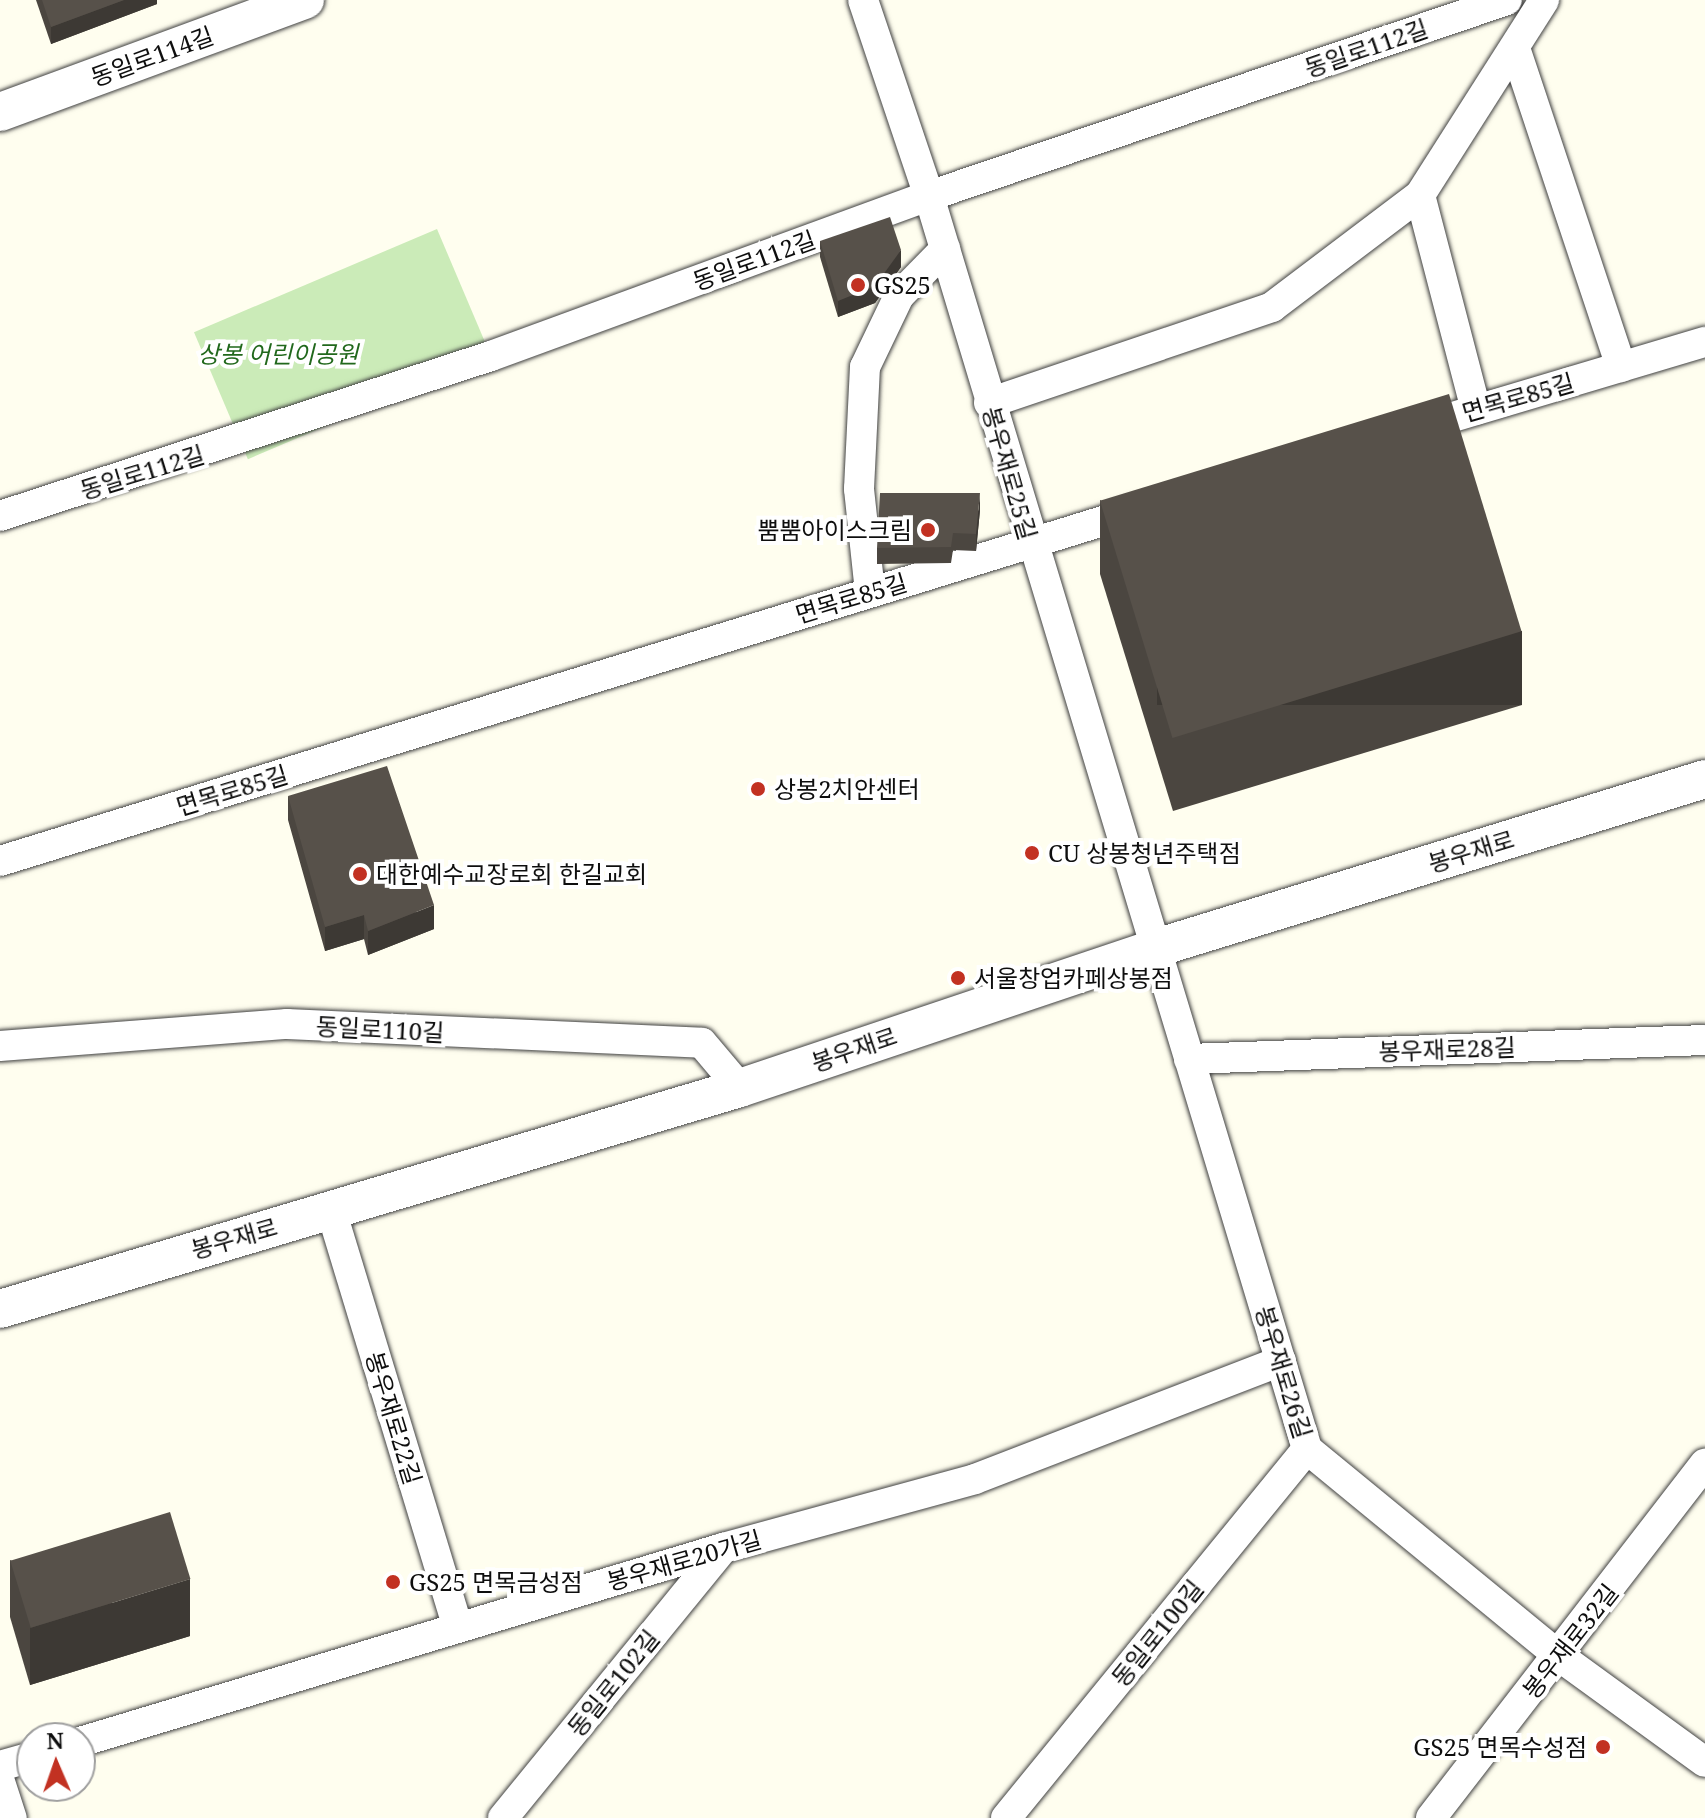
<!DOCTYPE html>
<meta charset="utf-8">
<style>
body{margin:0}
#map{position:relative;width:1705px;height:1818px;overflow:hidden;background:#fffeef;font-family:"Noto Serif","Noto Sans KR",serif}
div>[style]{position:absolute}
.green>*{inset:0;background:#cbebb8;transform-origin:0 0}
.roads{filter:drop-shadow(0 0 2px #414141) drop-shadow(0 0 2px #414141)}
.minor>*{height:30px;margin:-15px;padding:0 15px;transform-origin:15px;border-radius:15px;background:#fff}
.tertiary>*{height:38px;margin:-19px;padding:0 19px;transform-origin:19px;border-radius:19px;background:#fff}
.wall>*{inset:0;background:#4b4640}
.shaded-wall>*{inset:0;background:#3d3934;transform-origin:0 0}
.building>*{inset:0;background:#57514a;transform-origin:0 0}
.dots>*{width:22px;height:22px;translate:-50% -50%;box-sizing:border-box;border:4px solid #fff;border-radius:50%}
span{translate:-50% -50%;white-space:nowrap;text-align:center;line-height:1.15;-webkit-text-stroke:8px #fff;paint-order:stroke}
.street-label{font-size:24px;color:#0e0e0e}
.poi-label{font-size:24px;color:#0e0e0e}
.left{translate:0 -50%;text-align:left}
.right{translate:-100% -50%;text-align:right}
.park-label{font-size:24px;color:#21681c;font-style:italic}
.north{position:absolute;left:16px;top:1722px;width:80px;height:80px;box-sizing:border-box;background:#fff;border:2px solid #9f9f9f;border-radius:50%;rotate:358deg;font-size:22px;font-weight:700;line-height:32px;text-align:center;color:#0e0e0e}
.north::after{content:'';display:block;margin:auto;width:28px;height:36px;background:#c23122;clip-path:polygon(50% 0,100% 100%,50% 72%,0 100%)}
</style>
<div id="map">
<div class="green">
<div style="left:437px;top:229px;width:138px;height:264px;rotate:67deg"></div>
</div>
<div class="roads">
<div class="minor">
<div style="left:863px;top:0;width:207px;rotate:71.4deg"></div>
<div style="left:929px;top:196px;width:1309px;rotate:73.21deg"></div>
<div style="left:1307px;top:1449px;width:326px;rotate:39.4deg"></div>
<div style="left:1559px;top:1656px;width:180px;rotate:36deg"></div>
<div style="left:1516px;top:51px;width:333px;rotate:71.6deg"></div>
<div style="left:1420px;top:195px;width:222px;rotate:75.4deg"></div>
<div style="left:989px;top:403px;width:299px;rotate:-18.7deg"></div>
<div style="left:1272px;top:307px;width:186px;rotate:-37.1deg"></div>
<div style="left:1420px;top:195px;width:231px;rotate:-57.5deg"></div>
<div style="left:1419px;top:427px;width:298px;rotate:-16.6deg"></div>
<div style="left:0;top:516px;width:516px;rotate:-18.05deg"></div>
<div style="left:491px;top:356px;width:466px;rotate:-20.1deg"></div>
<div style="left:929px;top:196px;width:610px;rotate:-18.73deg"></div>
<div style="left:870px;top:592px;width:104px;rotate:-96.1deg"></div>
<div style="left:859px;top:489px;width:122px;rotate:-87.2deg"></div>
<div style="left:865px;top:367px;width:79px;rotate:-64.4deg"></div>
<div style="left:899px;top:296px;width:66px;rotate:-45.6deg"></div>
<div style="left:0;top:861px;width:1192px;rotate:-17.13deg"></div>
<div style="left:0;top:1046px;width:288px;rotate:-4.4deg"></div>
<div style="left:287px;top:1024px;width:415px;rotate:2.6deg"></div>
<div style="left:702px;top:1043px;width:59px;rotate:49.8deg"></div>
<div style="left:1189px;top:1059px;width:516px;rotate:-2.11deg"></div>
<div style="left:331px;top:1210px;width:436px;rotate:73.1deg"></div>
<div style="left:80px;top:1742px;width:672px;rotate:-16.79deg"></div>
<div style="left:723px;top:1548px;width:261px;rotate:-15.3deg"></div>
<div style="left:975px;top:1479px;width:328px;rotate:-21.1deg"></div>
<div style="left:0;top:1766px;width:33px;rotate:-16deg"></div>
<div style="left:0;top:1782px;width:38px;rotate:72deg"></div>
<div style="left:503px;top:1818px;width:348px;rotate:-50.8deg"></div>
<div style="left:1006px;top:1818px;width:476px;rotate:-50.8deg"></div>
<div style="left:1431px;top:1818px;width:448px;rotate:-52.3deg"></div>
</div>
<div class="tertiary">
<div style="left:0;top:112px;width:325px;rotate:-20.2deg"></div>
<div style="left:0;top:1309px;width:772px;rotate:-16.63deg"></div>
<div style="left:740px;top:1088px;width:439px;rotate:-18.6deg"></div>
<div style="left:1156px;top:948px;width:574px;rotate:-17.11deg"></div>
</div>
</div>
<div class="wall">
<div style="clip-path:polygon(36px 0,157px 0,157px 4px,51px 44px)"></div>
<div style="clip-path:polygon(820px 241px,901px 267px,875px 303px,838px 317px,820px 257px)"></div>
<div style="clip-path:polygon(1100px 500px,1522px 705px,1173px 811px,1100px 574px)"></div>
<div style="clip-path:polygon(980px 510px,976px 551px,953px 550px,951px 563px,877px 564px,877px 548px)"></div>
<div style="clip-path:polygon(288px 796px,434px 929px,368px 955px,364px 939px,325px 951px,288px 820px)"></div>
<div style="clip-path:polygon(10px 1560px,190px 1636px,30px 1685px,10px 1617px)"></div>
</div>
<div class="shaded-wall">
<div style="clip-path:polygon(124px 0,157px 0,157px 4px,51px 44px,51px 27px)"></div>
<div style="clip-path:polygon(901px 250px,901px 267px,875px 303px,838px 317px,838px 301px)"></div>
<div style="clip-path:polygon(980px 493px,980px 510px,976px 551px,976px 534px)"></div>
<div style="left:1522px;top:631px;width:74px;height:365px;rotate:90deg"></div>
<div style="clip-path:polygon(434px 905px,434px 929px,368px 955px,368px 931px)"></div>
<div style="clip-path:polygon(364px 915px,364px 939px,325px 951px,325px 927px)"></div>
<div style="clip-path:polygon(190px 1579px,190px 1636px,30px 1685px,30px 1628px)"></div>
</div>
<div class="building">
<div style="clip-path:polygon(42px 0,124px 0,51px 27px)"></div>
<div style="clip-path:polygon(890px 217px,901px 250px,875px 286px,838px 301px,820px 241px)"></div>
<div style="left:1449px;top:394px;width:248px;height:365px;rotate:73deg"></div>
<div style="clip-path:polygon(880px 493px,980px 493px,976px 534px,953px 533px,951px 547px,877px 548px)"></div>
<div style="clip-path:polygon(387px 766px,434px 905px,368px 931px,364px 915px,325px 927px,288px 796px)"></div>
<div style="left:170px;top:1512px;width:70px;height:167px;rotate:73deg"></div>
</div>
<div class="dots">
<div style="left:858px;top:285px;background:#c23122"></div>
<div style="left:928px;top:530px;background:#c23122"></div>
<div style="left:758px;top:789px;background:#c23122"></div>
<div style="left:1032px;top:853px;background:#c23122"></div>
<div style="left:360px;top:874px;background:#c23122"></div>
<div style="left:958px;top:978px;background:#c23122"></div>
<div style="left:393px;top:1582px;background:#c23122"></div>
<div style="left:1603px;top:1747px;background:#c23122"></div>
</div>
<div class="street-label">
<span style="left:1366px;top:48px;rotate:-19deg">동일로112길</span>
<span style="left:152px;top:56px;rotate:-20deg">동일로114길</span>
<span style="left:754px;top:260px;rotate:-20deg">동일로112길</span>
<span style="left:1518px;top:397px;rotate:-16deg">면목로85길</span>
<span style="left:142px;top:472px;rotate:-17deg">동일로112길</span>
<span style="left:1010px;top:473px;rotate:74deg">봉우재로25길</span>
<span style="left:851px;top:598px;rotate:-17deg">면목로85길</span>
<span style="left:232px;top:790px;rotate:-17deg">면목로85길</span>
<span style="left:1471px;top:851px;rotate:-17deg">봉우재로</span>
<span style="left:380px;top:1029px;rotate:3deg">동일로110길</span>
<span style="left:854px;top:1049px;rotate:-19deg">봉우재로</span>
<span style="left:1447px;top:1049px;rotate:-2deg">봉우재로28길</span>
<span style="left:234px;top:1238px;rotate:-16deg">봉우재로</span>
<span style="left:1284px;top:1372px;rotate:73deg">봉우재로26길</span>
<span style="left:394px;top:1418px;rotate:73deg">봉우재로22길</span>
<span style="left:684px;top:1560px;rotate:-16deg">봉우재로20가길</span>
<span style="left:1157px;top:1633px;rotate:-51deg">동일로100길</span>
<span style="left:1570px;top:1641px;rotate:-52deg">봉우재로32길</span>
<span style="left:613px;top:1683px;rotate:-51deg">동일로102길</span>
</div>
<div class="poi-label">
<span class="left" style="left:874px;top:285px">GS25</span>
<span class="right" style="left:912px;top:530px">뿜뿜아이스크림</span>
<span class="left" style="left:774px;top:789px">상봉2치안센터</span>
<span class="left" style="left:1048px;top:853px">CU 상봉청년주택점</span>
<span class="left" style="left:376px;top:874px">대한예수교장로회 한길교회</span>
<span class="left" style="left:974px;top:978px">서울창업카페상봉점</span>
<span class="left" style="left:409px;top:1582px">GS25 면목금성점</span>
<span class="right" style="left:1587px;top:1747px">GS25 면목수성점</span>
</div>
<div class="park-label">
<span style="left:278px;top:354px">상봉 어린이공원</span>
</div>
<div class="north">N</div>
</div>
